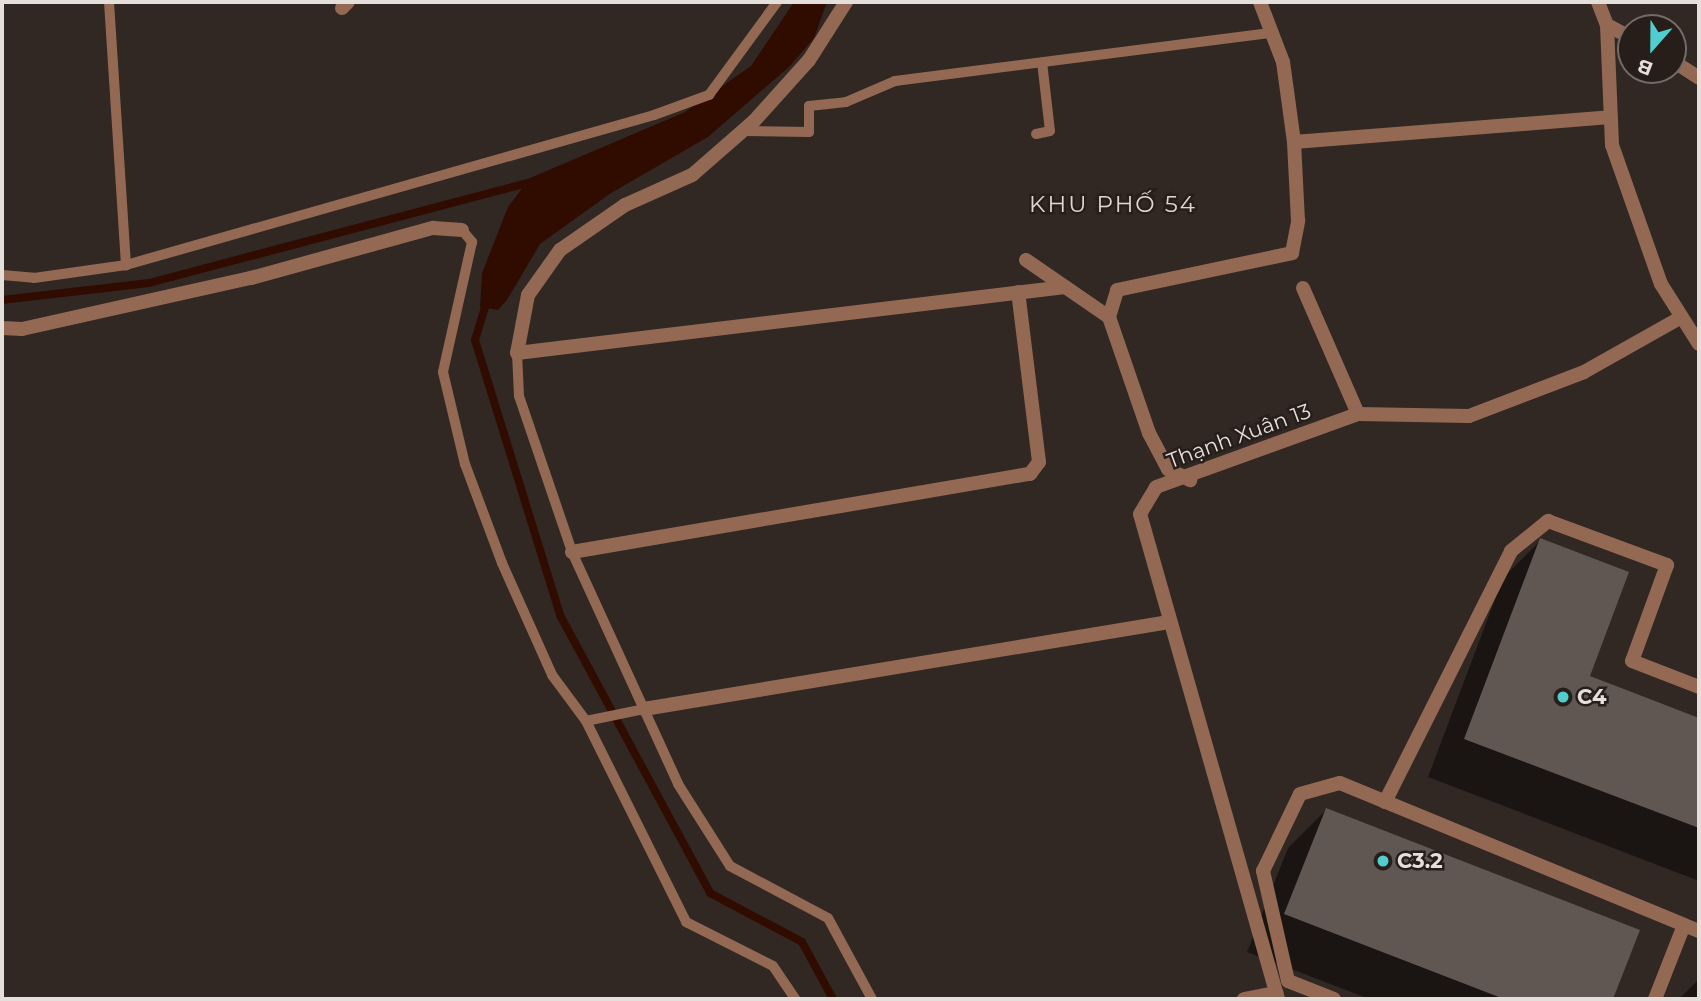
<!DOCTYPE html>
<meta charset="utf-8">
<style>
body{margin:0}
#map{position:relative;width:1701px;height:1001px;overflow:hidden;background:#312824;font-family:Montserrat,sans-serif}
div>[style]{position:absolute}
.water>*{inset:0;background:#300c00}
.shadow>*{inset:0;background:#0007}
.stream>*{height:8px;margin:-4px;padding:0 4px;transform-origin:4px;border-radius:4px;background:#300c00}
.building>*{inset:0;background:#605652}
.service>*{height:10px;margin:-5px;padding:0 5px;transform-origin:5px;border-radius:5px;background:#946953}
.minor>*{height:14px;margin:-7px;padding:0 7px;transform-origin:7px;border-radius:7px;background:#946953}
.dots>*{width:19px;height:19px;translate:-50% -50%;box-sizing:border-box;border:4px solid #271e1a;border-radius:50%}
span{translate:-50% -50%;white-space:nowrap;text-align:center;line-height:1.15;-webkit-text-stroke:5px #271e1a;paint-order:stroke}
.street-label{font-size:21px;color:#e5dfdc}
.poi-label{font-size:21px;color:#e5dfdc;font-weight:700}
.left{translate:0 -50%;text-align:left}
.neighbourhood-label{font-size:23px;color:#e0d4ce;letter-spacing:2px}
.frame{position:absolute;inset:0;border:4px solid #e5dfdc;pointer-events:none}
.north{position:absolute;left:1617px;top:14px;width:70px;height:70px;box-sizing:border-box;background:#271e1a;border:2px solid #736b68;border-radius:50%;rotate:201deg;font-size:19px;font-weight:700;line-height:28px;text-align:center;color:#e5dfdc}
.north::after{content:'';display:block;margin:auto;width:24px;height:32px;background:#52cdcf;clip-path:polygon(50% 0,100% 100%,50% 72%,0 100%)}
</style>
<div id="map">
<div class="water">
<div style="clip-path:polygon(794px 2px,827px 2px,814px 38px,790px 66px,708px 137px,611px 193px,540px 244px,507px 300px,498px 310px,480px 307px,482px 273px,508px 207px,530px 178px,685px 112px,751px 66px)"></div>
</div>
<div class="shadow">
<div style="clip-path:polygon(1541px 540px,1588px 677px,1699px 720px,1699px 881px,1428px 777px,1503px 578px)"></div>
<div style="clip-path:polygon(1326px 810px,1638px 931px,1611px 999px,1369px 999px,1247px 952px,1288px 848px)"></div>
<div style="clip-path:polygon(1699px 979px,1699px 999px,1679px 999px)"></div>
</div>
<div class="stream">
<div style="left:2px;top:300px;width:148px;rotate:-6.6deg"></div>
<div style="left:149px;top:283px;width:398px;rotate:-14.8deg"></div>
<div style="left:487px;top:301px;width:41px;rotate:107.1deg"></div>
<div style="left:475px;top:340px;width:290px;rotate:72.8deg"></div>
<div style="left:561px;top:617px;width:314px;rotate:61.6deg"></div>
<div style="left:710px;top:893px;width:104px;rotate:28deg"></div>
<div style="left:802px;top:942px;width:65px;rotate:61.5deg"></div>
</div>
<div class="building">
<div style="clip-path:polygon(1540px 538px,1629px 572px,1590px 676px,1699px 718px,1699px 828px,1464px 739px)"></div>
<div style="clip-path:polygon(1326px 808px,1640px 930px,1613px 999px,1504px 999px,1284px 914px)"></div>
</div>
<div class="service">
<div style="left:109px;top:2px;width:264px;rotate:86.3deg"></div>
<div style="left:742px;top:131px;width:67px;rotate:0.9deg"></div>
<div style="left:809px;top:132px;width:26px;rotate:-90deg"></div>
<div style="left:809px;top:106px;width:37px;rotate:-6deg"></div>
<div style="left:846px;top:102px;width:53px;rotate:-23.2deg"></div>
<div style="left:895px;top:81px;width:380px;rotate:-7.3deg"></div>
<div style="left:1036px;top:134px;width:14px;rotate:-12deg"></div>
<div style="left:1050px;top:131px;width:69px;rotate:-96.6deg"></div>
<div style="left:462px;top:230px;width:16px;rotate:50deg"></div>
<div style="left:472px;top:242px;width:133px;rotate:102.6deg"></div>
<div style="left:443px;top:372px;width:95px;rotate:76.6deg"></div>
<div style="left:465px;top:464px;width:106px;rotate:69.5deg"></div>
<div style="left:502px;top:563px;width:123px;rotate:65.9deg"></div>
<div style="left:552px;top:675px;width:57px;rotate:53.5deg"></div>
<div style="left:586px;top:721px;width:225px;rotate:63.5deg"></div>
<div style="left:686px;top:922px;width:97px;rotate:26.8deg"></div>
<div style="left:773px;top:966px;width:40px;rotate:56deg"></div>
<div style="left:2px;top:275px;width:32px;rotate:5deg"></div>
<div style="left:34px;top:278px;width:93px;rotate:-8deg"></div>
<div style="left:126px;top:265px;width:549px;rotate:-15.86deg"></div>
<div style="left:654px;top:115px;width:59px;rotate:-20deg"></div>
<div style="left:709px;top:95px;width:115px;rotate:-53.8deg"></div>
<div style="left:517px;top:353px;width:43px;rotate:87.3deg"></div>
<div style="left:519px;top:396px;width:165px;rotate:71.2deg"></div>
<div style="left:572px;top:552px;width:255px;rotate:65.4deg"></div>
<div style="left:678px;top:784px;width:97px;rotate:57.6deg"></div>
<div style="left:730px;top:866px;width:111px;rotate:28deg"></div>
<div style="left:828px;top:918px;width:92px;rotate:61.5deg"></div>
<div style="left:586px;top:721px;width:59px;rotate:-11.7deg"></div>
</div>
<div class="minor">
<div style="left:846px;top:2px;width:69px;rotate:122.5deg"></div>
<div style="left:809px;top:60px;width:82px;rotate:132deg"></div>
<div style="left:754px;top:121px;width:82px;rotate:138.9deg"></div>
<div style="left:692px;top:175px;width:73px;rotate:155.9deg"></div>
<div style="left:625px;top:205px;width:79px;rotate:145.3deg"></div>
<div style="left:560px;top:250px;width:55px;rotate:125.4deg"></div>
<div style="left:528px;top:295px;width:59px;rotate:100.7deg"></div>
<div style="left:517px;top:353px;width:552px;rotate:-6.87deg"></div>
<div style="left:1598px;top:2px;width:25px;rotate:69deg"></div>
<div style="left:1607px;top:25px;width:120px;rotate:87.6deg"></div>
<div style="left:1612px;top:145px;width:147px;rotate:70.6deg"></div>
<div style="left:1661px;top:284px;width:71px;rotate:57.7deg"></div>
<div style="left:342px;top:8px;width:8px;rotate:-45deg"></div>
<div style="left:1607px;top:25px;width:27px;rotate:28deg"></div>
<div style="left:1673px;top:61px;width:31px;rotate:33deg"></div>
<div style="left:1294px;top:142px;width:317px;rotate:-4.5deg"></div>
<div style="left:1026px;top:260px;width:101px;rotate:34.5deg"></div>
<div style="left:1109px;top:317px;width:123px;rotate:71deg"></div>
<div style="left:1149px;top:433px;width:41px;rotate:62.2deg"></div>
<div style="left:1168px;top:469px;width:25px;rotate:27deg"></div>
<div style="left:1303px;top:288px;width:137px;rotate:66.4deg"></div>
<div style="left:1109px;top:317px;width:28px;rotate:-73deg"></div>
<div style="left:1117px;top:290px;width:179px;rotate:-11.9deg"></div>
<div style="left:1292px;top:253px;width:33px;rotate:-79deg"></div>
<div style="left:1298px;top:221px;width:79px;rotate:-92.9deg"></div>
<div style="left:1294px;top:142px;width:81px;rotate:-97.8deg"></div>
<div style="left:1283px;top:62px;width:64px;rotate:-111deg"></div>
<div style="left:2px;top:328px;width:20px;rotate:3deg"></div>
<div style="left:22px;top:329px;width:235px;rotate:-12.6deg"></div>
<div style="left:251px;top:278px;width:189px;rotate:-15.4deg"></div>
<div style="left:433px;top:228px;width:29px;rotate:4deg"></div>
<div style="left:572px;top:552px;width:465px;rotate:-9.7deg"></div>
<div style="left:1030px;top:474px;width:15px;rotate:-53deg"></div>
<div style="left:1039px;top:462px;width:171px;rotate:-97deg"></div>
<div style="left:644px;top:709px;width:532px;rotate:-9.41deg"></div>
<div style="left:1385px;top:802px;width:281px;rotate:-63.3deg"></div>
<div style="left:1511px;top:551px;width:48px;rotate:-39deg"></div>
<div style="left:1548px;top:521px;width:127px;rotate:20.3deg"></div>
<div style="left:1667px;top:565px;width:102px;rotate:110deg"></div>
<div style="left:1632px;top:661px;width:72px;rotate:21.2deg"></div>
<div style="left:1244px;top:999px;width:33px;rotate:-11deg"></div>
<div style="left:1278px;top:999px;width:504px;rotate:-105.88deg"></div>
<div style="left:1140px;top:514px;width:31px;rotate:-59deg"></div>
<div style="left:1156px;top:487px;width:215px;rotate:-19.9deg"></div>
<div style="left:1358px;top:414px;width:111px;rotate:1deg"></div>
<div style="left:1469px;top:416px;width:123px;rotate:-20.9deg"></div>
<div style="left:1584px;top:372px;width:108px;rotate:-29.4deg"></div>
<div style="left:1334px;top:999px;width:49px;rotate:-158.6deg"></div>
<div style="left:1288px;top:981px;width:113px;rotate:-102.8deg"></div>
<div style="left:1263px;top:871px;width:85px;rotate:-64.3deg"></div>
<div style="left:1300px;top:794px;width:41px;rotate:-15.4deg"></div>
<div style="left:1340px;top:783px;width:372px;rotate:22.4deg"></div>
<div style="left:1655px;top:999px;width:79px;rotate:-68.6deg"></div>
<div style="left:1684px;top:925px;width:16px;rotate:22deg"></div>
</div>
<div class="dots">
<div style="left:1563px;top:697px;background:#52cdcf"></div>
<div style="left:1383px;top:861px;background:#52cdcf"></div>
</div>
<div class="street-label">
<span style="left:1239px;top:436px;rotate:-20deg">Thạnh Xuân 13</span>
</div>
<div class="poi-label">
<span class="left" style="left:1577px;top:697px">C4</span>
<span class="left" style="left:1397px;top:861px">C3.2</span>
</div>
<div class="neighbourhood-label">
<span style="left:1113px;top:204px">KHU PHỐ 54</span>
</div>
<div class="frame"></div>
<div class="north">B</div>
</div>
